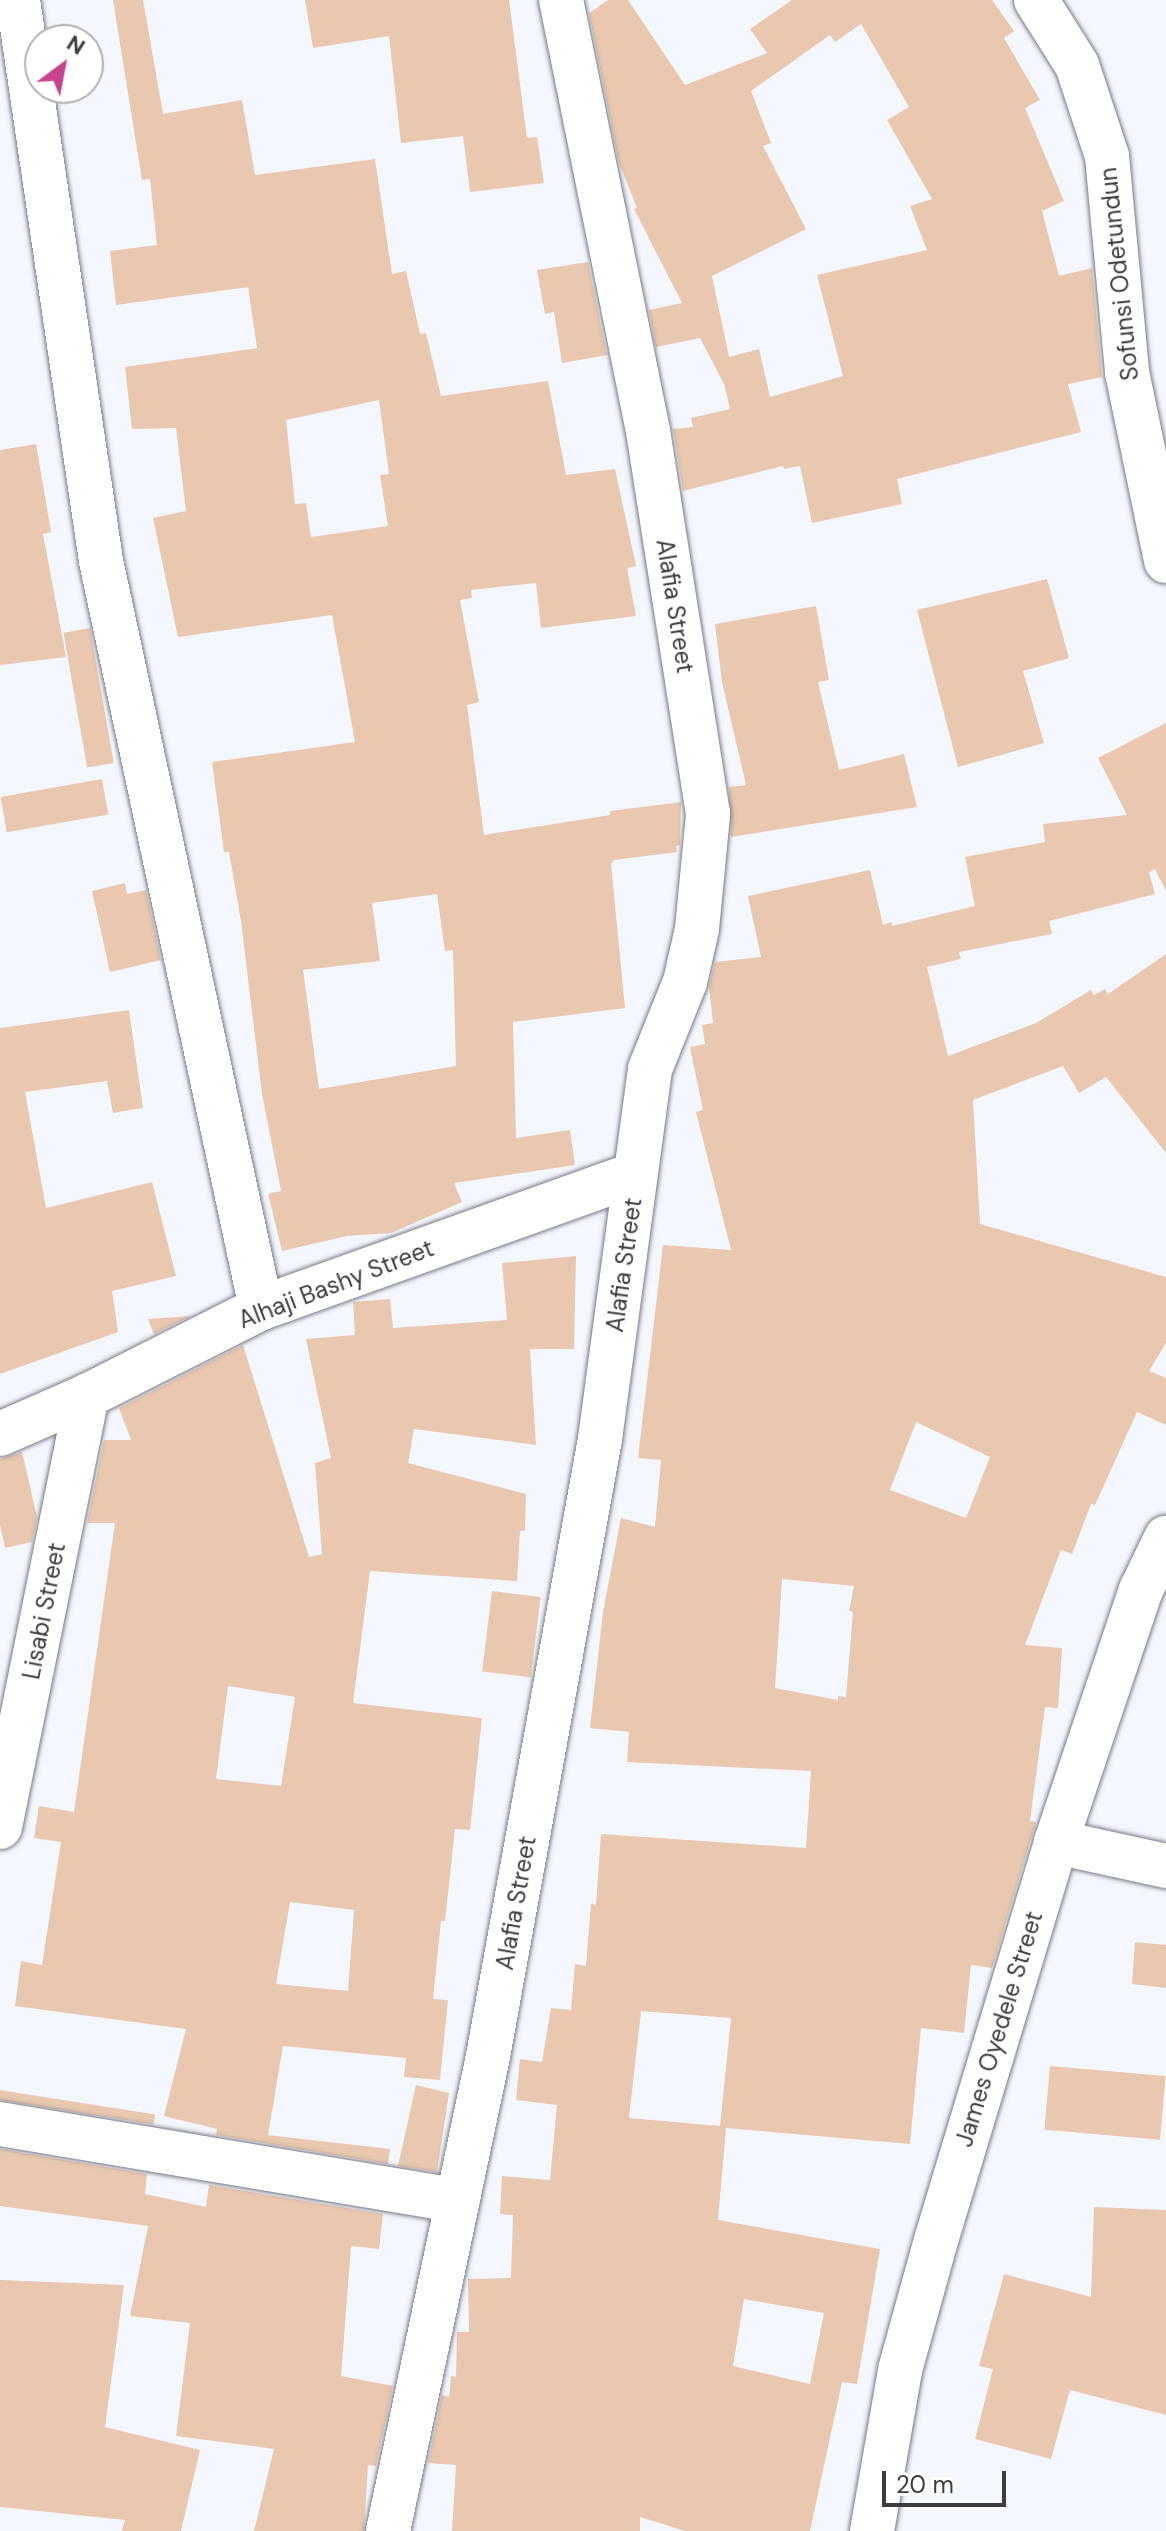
<!DOCTYPE html>
<style>
body{margin:0}
#map{position:relative;width:1166px;height:2531px;overflow:hidden;background:#f5f7fe;font-family:"DM Sans",sans-serif}
div>[style]{position:absolute}
.building>*{inset:0;background:#e9c8af;transform-origin:0 0}
.roads{filter:drop-shadow(0 0 2px #787a85) drop-shadow(0 0 2px #787a85)}
.minor>*{height:44px;margin:-22px;padding:0 22px;transform-origin:22px;border-radius:22px;background:#fff}
span{translate:-50% -50%;white-space:nowrap;text-align:center;line-height:1.15;-webkit-text-stroke:8px #fff;paint-order:stroke}
.street-label{font-size:24px;color:#3c3d41}
.north{position:absolute;left:24px;top:24px;width:80px;height:80px;box-sizing:border-box;background:#fff;border:2px solid #b1b1b3;border-radius:50%;rotate:32deg;font-size:22px;font-weight:700;line-height:32px;text-align:center;color:#3c3d41}
.north::after{content:'';display:block;margin:auto;width:28px;height:36px;background:#c5448d;clip-path:polygon(50% 0,100% 100%,50% 72%,0 100%)}
.scale{position:absolute;left:882px;top:2471px;width:124px;height:36px;box-sizing:border-box;border:4px solid #3c3d41;border-top:0;padding-left:10px;font-size:24px;line-height:28px;white-space:nowrap;color:#3c3d41;-webkit-text-stroke:6px #fff;paint-order:stroke}
</style>
<div id="map">
<div class="building">
<div style="clip-path:polygon(evenodd,113px 0,143px 0,163px 114px,242px 100px,255px 175px,375px 159px,392px 274px,406px 271px,420px 334px,426px 333px,441px 396px,548px 381px,566px 475px,615px 469px,636px 566px,627px 568px,636px 616px,541px 628px,536px 583px,471px 590px,472px 598px,460px 600px,479px 702px,467px 705px,484px 835px,610px 815px,610px 811px,681px 802px,680px 845px,676px 846px,677px 852px,614px 860px,611px 864px,625px 1008px,513px 1022px,516px 1138px,570px 1130px,575px 1165px,454px 1183px,462px 1202px,391px 1233px,347px 1236px,282px 1251px,268px 1194px,281px 1191px,262px 1094px,241px 921px,229px 852px,224px 852px,212px 762px,355px 742px,332px 615px,178px 637px,153px 518px,186px 511px,176px 428px,132px 429px,125px 367px,257px 348px,248px 287px,116px 305px,110px 251px,157px 245px,150px 179px,142px 180px,113px 0,379px 400px,389px 474px,380px 475px,388px 526px,311px 537px,306px 503px,295px 504px,286px 420px,379px 400px,113px 0,437px 894px,445px 951px,453px 950px,456px 1066px,319px 1089px,303px 970px,380px 961px,372px 903px,437px 894px)"></div>
<div style="clip-path:polygon(305px 0,509px 0,527px 138px,537px 137px,544px 183px,470px 192px,463px 136px,401px 143px,389px 36px,313px 48px)"></div>
<div style="clip-path:polygon(evenodd,608px 0,628px 0,685px 85px,767px 53px,750px 29px,792px 0,992px 0,1014px 31px,1004px 38px,1040px 100px,1025px 108px,1064px 201px,1042px 211px,1059px 276px,1092px 268px,1102px 377px,1068px 384px,1081px 432px,897px 479px,902px 504px,812px 523px,800px 466px,784px 469px,783px 466px,683px 491px,673px 429px,693px 427px,691px 418px,730px 409px,724px 384px,700px 338px,656px 347px,649px 310px,682px 303px,634px 209px,637px 208px,619px 163px,589px 13px,608px 0,861px 24px,909px 107px,887px 120px,932px 199px,910px 206px,927px 250px,817px 275px,843px 376px,770px 397px,759px 349px,729px 357px,712px 276px,806px 229px,763px 146px,771px 143px,751px 91px,830px 35px,835px 42px,861px 24px)"></div>
<div style="clip-path:polygon(588px 262px,607px 355px,562px 363px,554px 312px,545px 314px,537px 270px)"></div>
<div style="clip-path:polygon(36px 444px,51px 532px,43px 534px,66px 657px,0 665px,0 450px)"></div>
<div style="clip-path:polygon(1047px 579px,1069px 658px,1023px 671px,1044px 743px,958px 767px,917px 610px)"></div>
<div style="clip-path:polygon(816px 606px,829px 680px,818px 682px,839px 770px,904px 754px,917px 807px,731px 837px,729px 787px,746px 785px,722px 682px,715px 624px)"></div>
<div style="left:90px;top:628px;width:137px;height:27px;rotate:80deg"></div>
<div style="clip-path:polygon(evenodd,1166px 723px,1166px 891px,1155px 869px,1149px 872px,1155px 894px,1049px 921px,1052px 934px,959px 952px,961px 959px,927px 967px,948px 1056px,1036px 1023px,1091px 990px,1094px 995px,1105px 989px,1108px 994px,1166px 954px,1166px 1153px,1106px 1077px,1079px 1093px,1063px 1066px,973px 1100px,980px 1224px,1166px 1277px,1166px 1343px,1149px 1371px,1166px 1378px,1166px 1425px,1137px 1412px,1095px 1505px,1091px 1504px,1072px 1554px,1061px 1550px,1025px 1645px,1062px 1648px,1058px 1708px,1045px 1707px,1030px 1821px,1036px 1822px,992px 1968px,971px 1965px,964px 2033px,921px 2028px,910px 2144px,726px 2128px,718px 2220px,880px 2249px,857px 2384px,842px 2382px,810px 2531px,685px 2531px,640px 2517px,640px 2531px,452px 2531px,456px 2465px,428px 2463px,442px 2395px,449px 2397px,451px 2376px,456px 2377px,457px 2332px,469px 2332px,468px 2279px,511px 2278px,513px 2215px,500px 2214px,502px 2176px,550px 2180px,557px 2105px,516px 2100px,520px 2059px,542px 2062px,551px 2008px,571px 2010px,575px 1964px,586px 1966px,591px 1904px,596px 1905px,601px 1834px,806px 1848px,811px 1771px,627px 1762px,629px 1732px,590px 1728px,603px 1612px,621px 1518px,655px 1527px,661px 1460px,638px 1458px,663px 1245px,731px 1250px,696px 1112px,703px 1110px,690px 1047px,705px 1044px,702px 1025px,713px 1023px,709px 987px,715px 962px,761px 957px,748px 896px,870px 870px,883px 925px,891px 922px,892px 926px,975px 906px,965px 857px,1045px 842px,1043px 824px,1127px 815px,1098px 758px,1166px 723px,916px 1422px,990px 1457px,966px 1518px,890px 1490px,916px 1422px,1166px 723px,782px 1579px,854px 1586px,849px 1611px,853px 1612px,846px 1697px,838px 1696px,838px 1700px,775px 1688px,782px 1579px,1166px 723px,641px 2011px,731px 2018px,720px 2126px,629px 2118px,641px 2011px,1166px 723px,744px 2299px,824px 2313px,810px 2384px,733px 2366px,744px 2299px)"></div>
<div style="left:102px;top:779px;width:36px;height:103px;rotate:80deg"></div>
<div style="clip-path:polygon(125px 883px,127px 894px,146px 890px,161px 960px,110px 972px,92px 891px)"></div>
<div style="clip-path:polygon(129px 1010px,143px 1108px,113px 1113px,107px 1081px,25px 1092px,46px 1208px,152px 1182px,176px 1276px,112px 1291px,118px 1332px,0 1374px,0 1028px)"></div>
<div style="clip-path:polygon(evenodd,576px 1256px,574px 1349px,530px 1349px,536px 1445px,414px 1429px,408px 1463px,526px 1494px,525px 1531px,520px 1531px,517px 1581px,370px 1571px,353px 1703px,482px 1718px,470px 1830px,455px 1829px,445px 1921px,441px 1921px,433px 1999px,448px 2000px,440px 2080px,404px 2077px,406px 2058px,283px 2046px,268px 2135px,390px 2149px,388px 2164px,216px 2135px,217px 2129px,164px 2116px,186px 2029px,15px 2006px,21px 1961px,42px 1965px,61px 1842px,34px 1838px,39px 1806px,74px 1812px,115px 1523px,87px 1523px,104px 1440px,131px 1440px,119px 1408px,243px 1345px,309px 1557px,322px 1554px,315px 1463px,331px 1458px,306px 1339px,355px 1335px,353px 1302px,390px 1299px,393px 1328px,507px 1320px,502px 1263px,576px 1256px,228px 1686px,295px 1697px,281px 1786px,216px 1779px,228px 1686px,576px 1256px,290px 1902px,354px 1910px,348px 1991px,276px 1984px,290px 1902px)"></div>
<div style="clip-path:polygon(191px 1316px,154px 1334px,148px 1319px)"></div>
<div style="clip-path:polygon(22px 1452px,37px 1517px,32px 1542px,5px 1548px,0 1525px,0 1459px)"></div>
<div style="left:492px;top:1591px;width:49px;height:81px;rotate:7deg"></div>
<div style="clip-path:polygon(1135px 1942px,1166px 1945px,1166px 1988px,1132px 1984px)"></div>
<div style="left:1050px;top:2066px;width:116px;height:64px;rotate:5deg"></div>
<div style="clip-path:polygon(416px 2085px,449px 2093px,437px 2172px,398px 2166px)"></div>
<div style="left:0;top:2090px;width:157px;height:10px;rotate:9deg"></div>
<div style="clip-path:polygon(0 2149px,147px 2174px,145px 2194px,206px 2207px,209px 2185px,383px 2214px,379px 2249px,351px 2246px,341px 2376px,393px 2386px,376px 2466px,368px 2465px,364px 2531px,254px 2531px,274px 2449px,176px 2436px,190px 2323px,130px 2316px,148px 2226px,0 2206px)"></div>
<div style="clip-path:polygon(1094px 2207px,1166px 2210px,1166px 2415px,1070px 2390px,1051px 2459px,975px 2439px,993px 2369px,979px 2366px,1004px 2274px,1091px 2297px)"></div>
<div style="clip-path:polygon(0 2280px,124px 2285px,105px 2427px,200px 2450px,181px 2531px,122px 2531px,125px 2520px,0 2507px)"></div>
</div>
<div class="roads">
<div class="minor">
<div style="left:18px;top:0;width:567px;rotate:81.58deg"></div>
<div style="left:101px;top:561px;width:764px;rotate:77.91deg"></div>
<div style="left:1036px;top:0;width:77px;rotate:57.8deg"></div>
<div style="left:1077px;top:65px;width:96px;rotate:71.8deg"></div>
<div style="left:1107px;top:156px;width:217px;rotate:84.7deg"></div>
<div style="left:1127px;top:372px;width:193px;rotate:78.3deg"></div>
<div style="left:0;top:1434px;width:95px;rotate:-23.6deg"></div>
<div style="left:87px;top:1396px;width:195px;rotate:-26.8deg"></div>
<div style="left:261px;top:1308px;width:398px;rotate:-19.7deg"></div>
<div style="left:0;top:1827px;width:440px;rotate:-78.6deg"></div>
<div style="left:1056px;top:1842px;width:113px;rotate:12.3deg"></div>
<div style="left:0;top:2124px;width:464px;rotate:9.5deg"></div>
<div style="left:388px;top:2531px;width:485px;rotate:-78.1deg"></div>
<div style="left:488px;top:2056px;width:627px;rotate:-79.71deg"></div>
<div style="left:600px;top:1439px;width:373px;rotate:-82.3deg"></div>
<div style="left:650px;top:1069px;width:94px;rotate:-68.1deg"></div>
<div style="left:685px;top:982px;width:54px;rotate:-77.2deg"></div>
<div style="left:697px;top:929px;width:116px;rotate:-84.5deg"></div>
<div style="left:708px;top:814px;width:388px;rotate:-98.9deg"></div>
<div style="left:648px;top:431px;width:440px;rotate:-101.4deg"></div>
<div style="left:872px;top:2531px;width:163px;rotate:-80.1deg"></div>
<div style="left:900px;top:2370px;width:138px;rotate:-74.5deg"></div>
<div style="left:937px;top:2237px;width:413px;rotate:-73.2deg"></div>
<div style="left:1056px;top:1842px;width:266px;rotate:-71.4deg"></div>
<div style="left:1141px;top:1590px;width:58px;rotate:-64.3deg"></div>
</div>
</div>
<div class="street-label">
<span style="left:1119px;top:274px;rotate:-96deg">Sofunsi Odetundun</span>
<span style="left:675px;top:606px;rotate:81deg">Alafia Street</span>
<span style="left:624px;top:1265px;rotate:-82deg">Alafia Street</span>
<span style="left:336px;top:1284px;rotate:-21deg">Alhaji Bashy Street</span>
<span style="left:44px;top:1611px;rotate:-79deg">Lisabi Street</span>
<span style="left:516px;top:1903px;rotate:-80deg">Alafia Street</span>
<span style="left:999px;top:2029px;rotate:-73deg">James Oyedele Street</span>
</div>
<div class="north">N</div>
<div class="scale">20 m</div>
</div>
